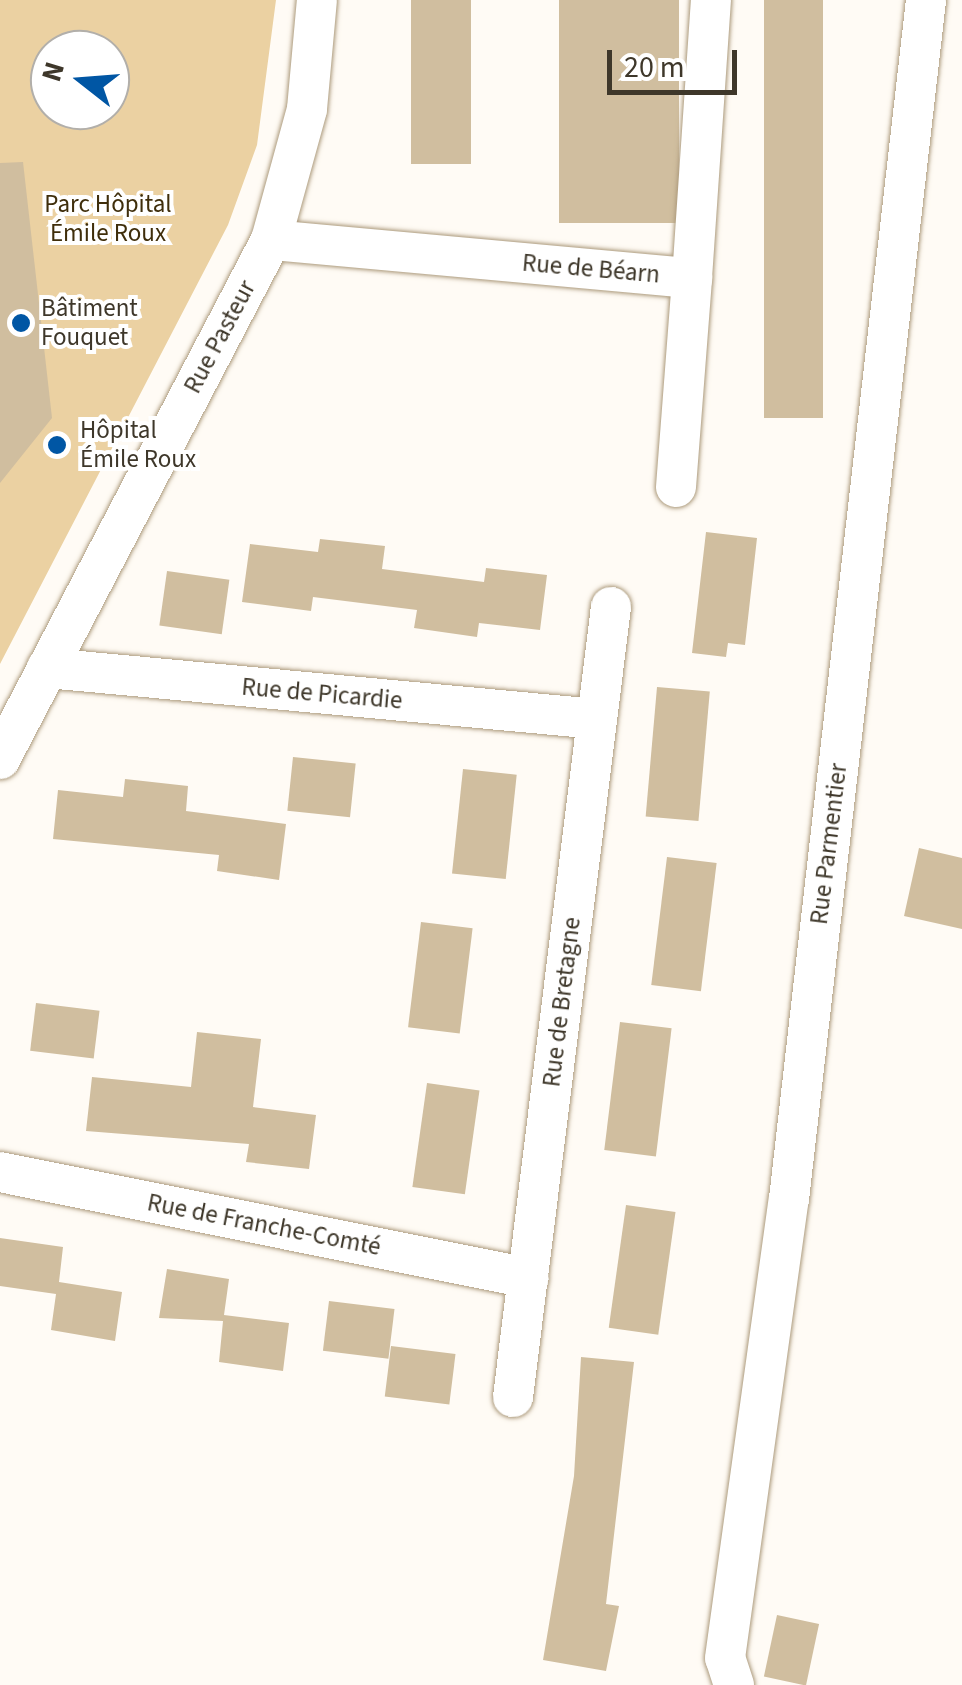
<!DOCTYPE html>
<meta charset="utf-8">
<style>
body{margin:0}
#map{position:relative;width:962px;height:1685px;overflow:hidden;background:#fffbf5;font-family:"Source Sans 3",sans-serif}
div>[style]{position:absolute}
.green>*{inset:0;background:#ebd1a2}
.building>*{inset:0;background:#d0be9f;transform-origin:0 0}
.roads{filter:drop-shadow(0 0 2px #ad9b7d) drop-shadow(0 0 2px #ad9b7d)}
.minor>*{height:40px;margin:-20px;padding:0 20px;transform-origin:20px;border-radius:20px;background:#fff}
.dots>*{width:28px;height:28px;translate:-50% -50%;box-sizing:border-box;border:5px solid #fff;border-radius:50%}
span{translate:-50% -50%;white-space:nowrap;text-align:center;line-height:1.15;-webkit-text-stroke:8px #fff;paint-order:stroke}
.park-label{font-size:25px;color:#3f2e0b}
.street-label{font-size:25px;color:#3e372a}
.poi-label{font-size:25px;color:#3e372a}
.left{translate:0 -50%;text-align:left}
.north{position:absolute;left:30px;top:30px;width:100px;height:100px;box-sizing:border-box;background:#fff;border:2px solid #b2afaa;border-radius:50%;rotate:287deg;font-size:28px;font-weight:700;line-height:40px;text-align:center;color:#3e372a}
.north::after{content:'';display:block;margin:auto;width:35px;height:45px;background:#0056a4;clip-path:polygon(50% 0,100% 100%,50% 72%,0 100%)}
.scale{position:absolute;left:607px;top:50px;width:130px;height:45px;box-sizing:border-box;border:5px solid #3e372a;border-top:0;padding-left:12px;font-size:30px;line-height:35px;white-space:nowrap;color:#3e372a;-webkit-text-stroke:8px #fff;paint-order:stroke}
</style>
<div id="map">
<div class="green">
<div style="clip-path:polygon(evenodd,0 0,276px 0,257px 145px,228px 225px,0 664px,0 0,50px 50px,110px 50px,110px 110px,50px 110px,50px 50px)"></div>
</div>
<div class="building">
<div style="left:411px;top:0;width:60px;height:164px"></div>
<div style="left:559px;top:0;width:120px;height:223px"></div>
<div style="left:764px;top:0;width:59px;height:418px"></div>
<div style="clip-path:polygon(23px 162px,52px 418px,0 483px,0 163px)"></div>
<div style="clip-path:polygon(706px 532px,757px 538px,745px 645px,728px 643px,726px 657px,692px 653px)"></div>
<div style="clip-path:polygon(320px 539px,385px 546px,382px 569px,484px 582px,486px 568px,547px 575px,540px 630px,479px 623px,477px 637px,414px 628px,417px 610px,313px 597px,311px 611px,242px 602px,250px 544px,318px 552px)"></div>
<div style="left:167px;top:571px;width:63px;height:55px;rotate:8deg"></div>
<div style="left:657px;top:687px;width:53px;height:130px;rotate:5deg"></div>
<div style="left:293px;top:757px;width:63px;height:54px;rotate:6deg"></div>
<div style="left:463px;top:769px;width:54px;height:105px;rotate:6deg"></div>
<div style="clip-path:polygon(125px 779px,188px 786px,186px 811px,286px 824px,279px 880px,217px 871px,219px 855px,53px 839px,58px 790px,123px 797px)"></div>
<div style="clip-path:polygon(919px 848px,962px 858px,962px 929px,904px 916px)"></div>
<div style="left:667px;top:857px;width:50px;height:129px;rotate:7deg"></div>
<div style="left:421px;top:922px;width:52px;height:106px;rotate:7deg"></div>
<div style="left:36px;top:1003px;width:64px;height:48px;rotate:7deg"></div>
<div style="left:620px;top:1022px;width:52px;height:129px;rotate:7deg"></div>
<div style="clip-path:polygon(197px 1032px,261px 1039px,253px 1107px,316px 1115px,309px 1169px,246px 1162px,249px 1144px,86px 1131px,92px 1077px,191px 1087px)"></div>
<div style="left:427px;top:1083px;width:53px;height:105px;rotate:8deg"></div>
<div style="left:626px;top:1205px;width:50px;height:124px;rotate:8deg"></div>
<div style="clip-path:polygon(0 1238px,63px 1247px,59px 1282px,122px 1292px,115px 1341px,51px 1330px,56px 1294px,0 1286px)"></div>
<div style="clip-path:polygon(167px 1269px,229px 1279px,224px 1315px,289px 1323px,283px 1371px,219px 1362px,223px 1321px,159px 1318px)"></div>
<div style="left:329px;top:1301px;width:66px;height:50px;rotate:7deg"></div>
<div style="left:391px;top:1346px;width:65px;height:51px;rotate:7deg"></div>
<div style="clip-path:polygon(581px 1357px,634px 1362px,606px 1604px,619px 1606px,606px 1671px,543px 1660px,574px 1476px)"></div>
<div style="left:777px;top:1615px;width:43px;height:63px;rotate:12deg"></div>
</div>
<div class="roads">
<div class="minor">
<div style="left:271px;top:240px;width:423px;rotate:5.2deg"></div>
<div style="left:692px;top:278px;width:279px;rotate:-86.1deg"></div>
<div style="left:676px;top:487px;width:210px;rotate:-85.6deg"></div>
<div style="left:47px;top:668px;width:552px;rotate:5.3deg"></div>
<div style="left:0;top:759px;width:585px;rotate:-62.43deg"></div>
<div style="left:271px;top:240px;width:136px;rotate:-74.6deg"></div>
<div style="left:307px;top:109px;width:109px;rotate:-84.8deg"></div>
<div style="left:0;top:1172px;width:539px;rotate:11.35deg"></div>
<div style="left:513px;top:1397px;width:796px;rotate:-82.93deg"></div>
<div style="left:734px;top:1685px;width:28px;rotate:-108deg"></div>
<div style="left:725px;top:1658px;width:463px;rotate:-82.1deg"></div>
<div style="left:789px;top:1199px;width:1207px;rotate:-83.48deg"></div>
</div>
</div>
<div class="dots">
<div style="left:21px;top:323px;background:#0056a4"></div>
<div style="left:57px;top:445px;background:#0056a4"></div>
</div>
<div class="park-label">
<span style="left:108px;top:219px">Parc Hôpital<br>Émile Roux</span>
</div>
<div class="street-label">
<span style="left:591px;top:269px;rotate:5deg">Rue de Béarn</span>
<span style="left:220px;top:337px;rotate:-62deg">Rue Pasteur</span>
<span style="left:322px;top:694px;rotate:5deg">Rue de Picardie</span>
<span style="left:829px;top:844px;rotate:-83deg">Rue Parmentier</span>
<span style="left:562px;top:1002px;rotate:-83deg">Rue de Bretagne</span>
<span style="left:264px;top:1225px;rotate:11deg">Rue de Franche-Comté</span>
</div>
<div class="poi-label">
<span class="left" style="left:41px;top:323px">Bâtiment<br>Fouquet</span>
<span class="left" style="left:80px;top:445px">Hôpital<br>Émile Roux</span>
</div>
<div class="north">N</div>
<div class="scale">20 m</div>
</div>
